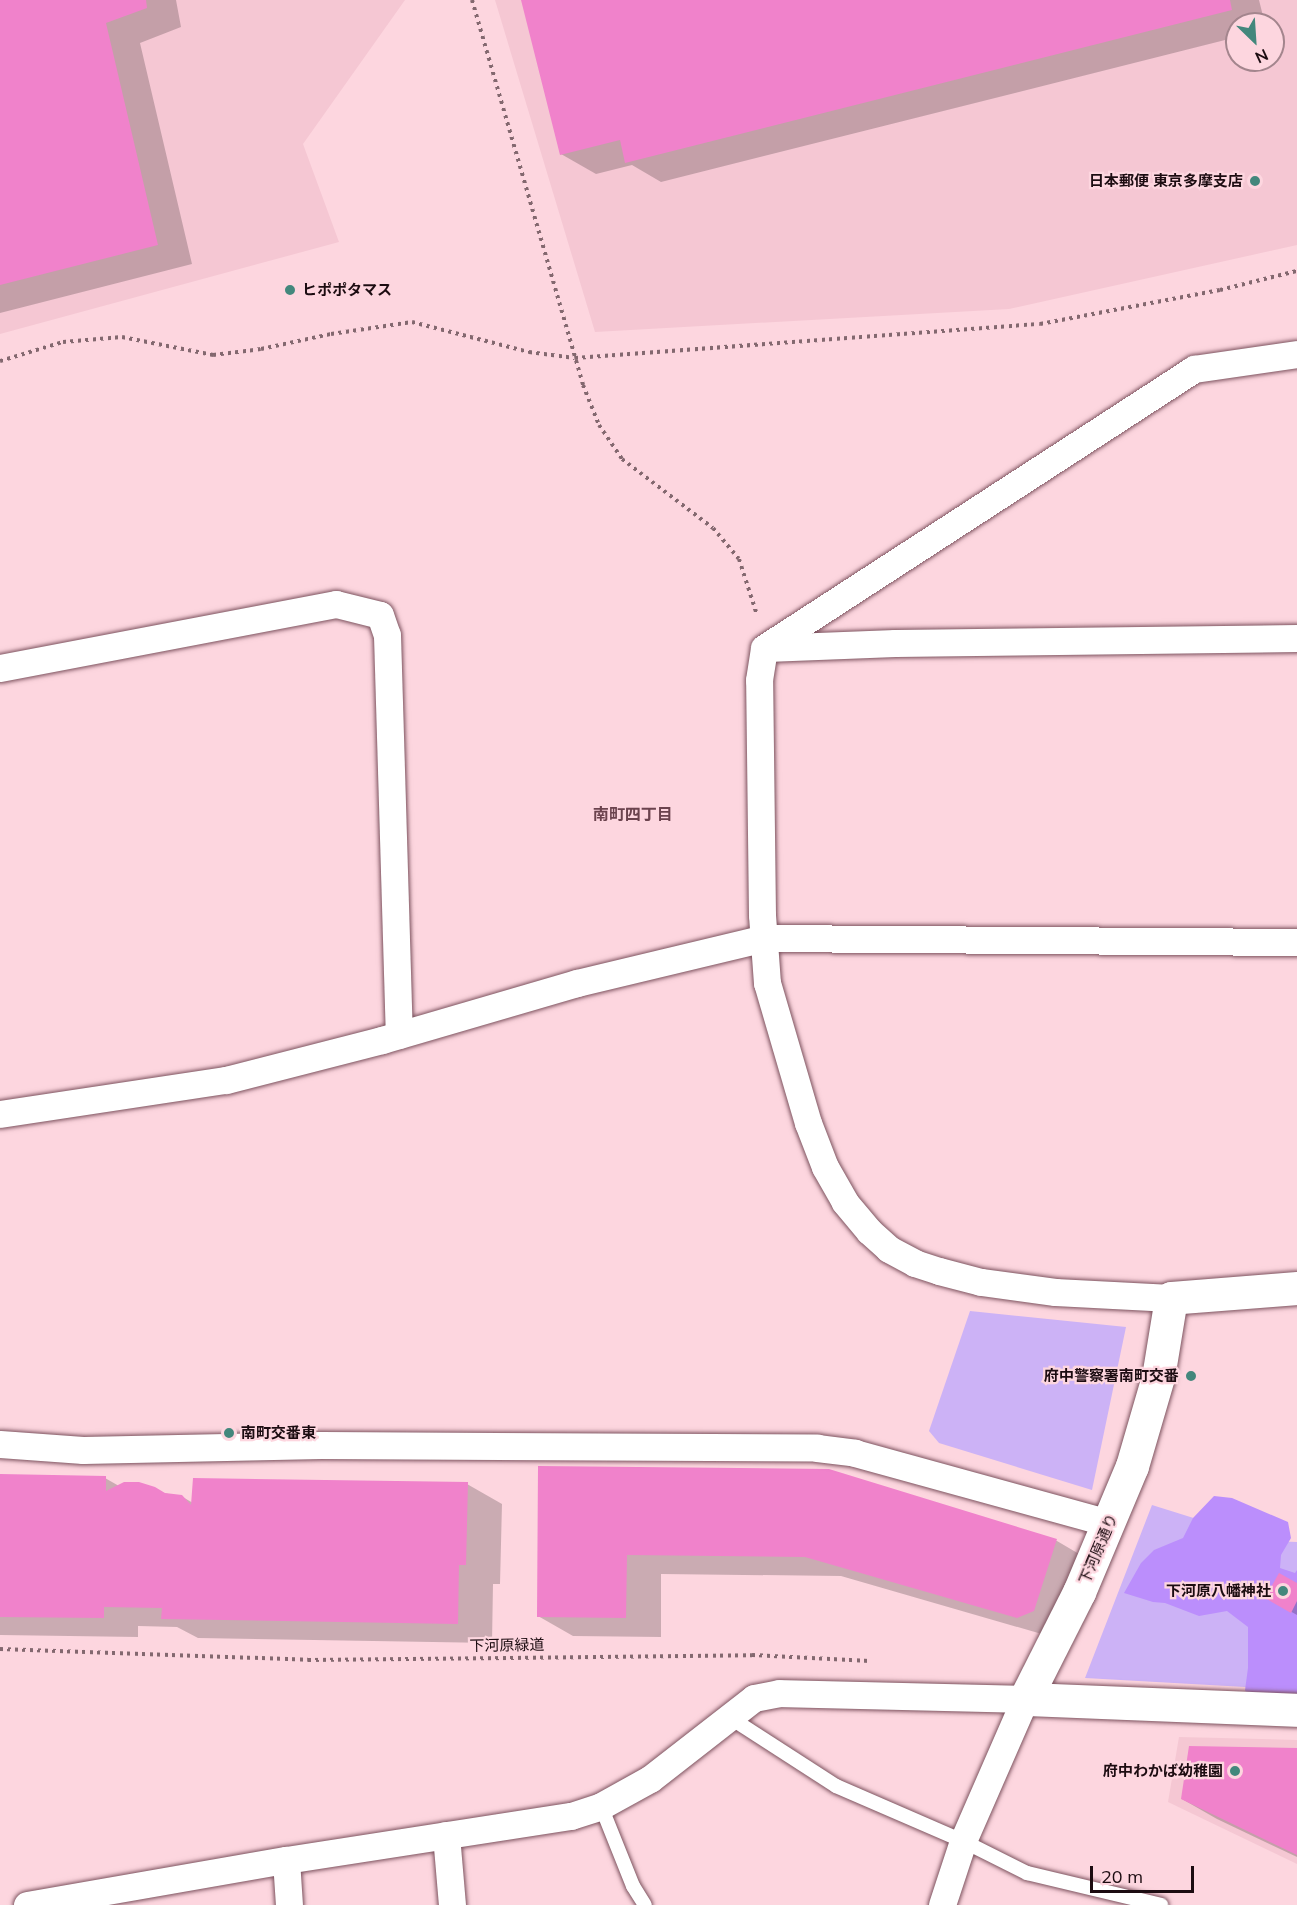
<!DOCTYPE html>
<meta charset="utf-8">
<style>
body{margin:0}
#map{position:relative;width:1297px;height:1905px;overflow:hidden;background:#fdd6df;font-family:Mulish,"Noto Sans JP",sans-serif}
div>[style]{position:absolute}
.built>*{inset:0;background:#f5c7d3}
.green>*{inset:0;background:#ccb2f6}
.forest>*{inset:0;background:#bb8efc}
.shadow>*{inset:0;background:#0003}
.building>*{inset:0;background:#f082cb}
.path>*{height:4px;margin-top:-2px;transform-origin:0;background:repeating-linear-gradient(90deg,#83686f 0 3px,transparent 0 7.5px)}
.roads{filter:drop-shadow(0 0 2px #7d535f) drop-shadow(0 0 2px #7d535f)}
.lane>*{height:14px;margin:-7px;padding:0 7px;transform-origin:7px;border-radius:7px;background:#fff}
.street>*{height:27px;margin:-13.5px;padding:0 13.5px;transform-origin:13.5px;border-radius:13.5px;background:#fff}
.secondary>*{height:33px;margin:-16.5px;padding:0 16.5px;transform-origin:16.5px;border-radius:16.5px;background:#fff}
.dots>*{width:16px;height:16px;translate:-50% -50%;box-sizing:border-box;border:3px solid #fdd6df;border-radius:50%}
span{translate:-50% -50%;white-space:nowrap;text-align:center;line-height:1.15;-webkit-text-stroke:4.5px #fdd6df;paint-order:stroke}
.poi-label{font-size:15px;color:#1c0c11;font-weight:700}
.right{translate:-100% -50%;text-align:right}
.left{translate:0 -50%;text-align:left}
.street-label{font-size:15px;color:#1c0c11}
.neighbourhood-label{font-size:16px;color:#6b434e;font-weight:700}
.north{position:absolute;left:1225px;top:12px;width:60px;height:60px;box-sizing:border-box;background:#fdd6df;border:2px solid #a3858d;border-radius:50%;rotate:155deg;font-size:16px;font-weight:700;line-height:24px;text-align:center;color:#1c0c11}
.north::after{content:'';display:block;margin:auto;width:21px;height:27px;background:#43877c;clip-path:polygon(50% 0,100% 100%,50% 72%,0 100%)}
.scale{position:absolute;left:1090px;top:1866px;width:104px;height:27px;box-sizing:border-box;border:3px solid #1c0c11;border-top:0;padding-left:8px;font-size:18px;line-height:21px;white-space:nowrap;color:#1c0c11;-webkit-text-stroke:4px #fdd6df;paint-order:stroke}
</style>
<div id="map">
<div class="built">
<div style="clip-path:polygon(0 0,405px 0,303px 144px,339px 242px,0 334px)"></div>
<div style="clip-path:polygon(evenodd,495px 0,1297px 0,1297px 245px,1009px 309px,595px 332px,495px 0,1237px 24px,1273px 24px,1273px 60px,1237px 60px,1237px 24px)"></div>
<div style="clip-path:polygon(1179px 1737px,1297px 1740px,1297px 1864px,1168px 1802px)"></div>
</div>
<div class="green">
<div style="clip-path:polygon(970px 1311px,1126px 1327px,1092px 1490px,939px 1443px,929px 1431px)"></div>
<div style="clip-path:polygon(1152px 1505px,1267px 1541px,1297px 1542px,1297px 1690px,1085px 1678px)"></div>
</div>
<div class="forest">
<div style="clip-path:polygon(1214px 1496px,1232px 1498px,1288px 1522px,1291px 1538px,1281px 1555px,1280px 1568px,1295px 1573px,1297px 1570px,1297px 1711px,1255px 1712px,1245px 1690px,1248px 1668px,1248px 1627px,1227px 1611px,1199px 1616px,1165px 1603px,1153px 1602px,1124px 1593px,1141px 1563px,1154px 1550px,1183px 1538px,1193px 1518px)"></div>
</div>
<div class="shadow">
<div style="clip-path:polygon(0 0,176px 0,181px 27px,140px 43px,192px 264px,0 313px)"></div>
<div style="clip-path:polygon(523px 0,1259px 0,1265px 24px,1237px 24px,1237px 37px,661px 182px,632px 165px,596px 174px,561px 154px)"></div>
<div style="clip-path:polygon(540px 1468px,829px 1470px,1057px 1541px,1091px 1561px,1052px 1637px,841px 1576px,661px 1574px,661px 1637px,573px 1636px,538px 1616px)"></div>
<div style="clip-path:polygon(0 1476px,105px 1478px,119px 1486px,181px 1496px,193px 1503px,467px 1484px,502px 1504px,500px 1584px,493px 1584px,492px 1643px,198px 1638px,177px 1627px,138px 1626px,138px 1637px,0 1635px)"></div>
<div style="clip-path:polygon(1297px 1585px,1297px 1615px,1267px 1598px)"></div>
<div style="clip-path:polygon(1297px 1750px,1297px 1857px,1217px 1819px,1182px 1799px)"></div>
</div>
<div class="building">
<div style="clip-path:polygon(0 0,146px 0,147px 8px,106px 23px,158px 245px,0 285px)"></div>
<div style="clip-path:polygon(521px 0,1230px 0,1232px 10px,625px 163px,620px 140px,560px 155px)"></div>
<div style="clip-path:polygon(538px 1466px,829px 1469px,1057px 1539px,1034px 1611px,1017px 1618px,805px 1557px,627px 1555px,626px 1618px,537px 1617px)"></div>
<div style="clip-path:polygon(0 1474px,106px 1476px,106px 1491px,124px 1482px,139px 1482px,155px 1487px,165px 1493px,182px 1495px,191px 1505px,193px 1478px,468px 1482px,466px 1565px,459px 1565px,458px 1624px,161px 1619px,162px 1608px,104px 1607px,104px 1618px,0 1617px)"></div>
<div style="clip-path:polygon(1279px 1573px,1297px 1583px,1297px 1601px,1291px 1613px,1265px 1598px)"></div>
<div style="clip-path:polygon(1189px 1746px,1297px 1748px,1297px 1855px,1181px 1799px)"></div>
</div>
<div class="path">
<div style="left:472px;top:0;width:401px;rotate:73.9deg"></div>
<div style="left:583px;top:385px;width:43px;rotate:68.2deg"></div>
<div style="left:599px;top:425px;width:41px;rotate:55.9deg"></div>
<div style="left:622px;top:459px;width:114px;rotate:37.2deg"></div>
<div style="left:713px;top:528px;width:40px;rotate:50deg"></div>
<div style="left:739px;top:559px;width:59px;rotate:72.2deg"></div>
<div style="left:0;top:361px;width:66px;rotate:-16.8deg"></div>
<div style="left:63px;top:342px;width:59px;rotate:-4.8deg"></div>
<div style="left:122px;top:337px;width:93px;rotate:11.2deg"></div>
<div style="left:213px;top:355px;width:48px;rotate:-7.1deg"></div>
<div style="left:261px;top:349px;width:72px;rotate:-12.1deg"></div>
<div style="left:331px;top:334px;width:82px;rotate:-8.4deg"></div>
<div style="left:412px;top:322px;width:121px;rotate:14.4deg"></div>
<div style="left:529px;top:352px;width:46px;rotate:7.4deg"></div>
<div style="left:575px;top:358px;width:466px;rotate:-4.2deg"></div>
<div style="left:1040px;top:324px;width:183px;rotate:-10.7deg"></div>
<div style="left:1220px;top:290px;width:79px;rotate:-13.9deg"></div>
<div style="left:0;top:1649px;width:308px;rotate:2deg"></div>
<div style="left:308px;top:1660px;width:444px;rotate:-0.6deg"></div>
<div style="left:752px;top:1655px;width:118px;rotate:2.9deg"></div>
</div>
<div class="roads">
<div class="lane">
<div style="left:729px;top:1717px;width:127px;rotate:32.8deg"></div>
<div style="left:836px;top:1786px;width:138px;rotate:23.4deg"></div>
<div style="left:963px;top:1841px;width:72px;rotate:26.6deg"></div>
<div style="left:1027px;top:1873px;width:138px;rotate:13.4deg"></div>
<div style="left:601px;top:1806px;width:86px;rotate:68.2deg"></div>
<div style="left:633px;top:1886px;width:22px;rotate:58deg"></div>
</div>
<div class="street">
<div style="left:766px;top:648px;width:129px;rotate:-2.2deg"></div>
<div style="left:895px;top:643px;width:402px;rotate:-0.7deg"></div>
<div style="left:0;top:668px;width:342px;rotate:-10.8deg"></div>
<div style="left:336px;top:604px;width:45px;rotate:14deg"></div>
<div style="left:380px;top:615px;width:21px;rotate:71deg"></div>
<div style="left:387px;top:635px;width:400px;rotate:88.3deg"></div>
<div style="left:0;top:1114px;width:229px;rotate:-8.6deg"></div>
<div style="left:226px;top:1080px;width:161px;rotate:-14.4deg"></div>
<div style="left:382px;top:1040px;width:203px;rotate:-16.3deg"></div>
<div style="left:577px;top:983px;width:192px;rotate:-13.5deg"></div>
<div style="left:764px;top:938px;width:533px;rotate:0.43deg"></div>
<div style="left:1171px;top:1298px;width:116px;rotate:-177deg"></div>
<div style="left:1055px;top:1292px;width:75px;rotate:-172.3deg"></div>
<div style="left:981px;top:1282px;width:43px;rotate:-165.3deg"></div>
<div style="left:939px;top:1271px;width:25px;rotate:-162deg"></div>
<div style="left:915px;top:1263px;width:30px;rotate:-152deg"></div>
<div style="left:889px;top:1249px;width:27px;rotate:-138deg"></div>
<div style="left:869px;top:1231px;width:38px;rotate:-130deg"></div>
<div style="left:845px;top:1202px;width:40px;rotate:-119.7deg"></div>
<div style="left:825px;top:1167px;width:47px;rotate:-111.1deg"></div>
<div style="left:808px;top:1123px;width:146px;rotate:-106.3deg"></div>
<div style="left:767px;top:983px;width:68px;rotate:-94.2deg"></div>
<div style="left:762px;top:915px;width:235px;rotate:-90.7deg"></div>
<div style="left:759px;top:680px;width:32px;rotate:-81deg"></div>
<div style="left:764px;top:648px;width:513px;rotate:-32.98deg"></div>
<div style="left:1194px;top:369px;width:104px;rotate:-8.3deg"></div>
<div style="left:0;top:1444px;width:83px;rotate:4.1deg"></div>
<div style="left:83px;top:1450px;width:238px;rotate:-1.2deg"></div>
<div style="left:321px;top:1445px;width:496px;rotate:0.3deg"></div>
<div style="left:817px;top:1448px;width:38px;rotate:7deg"></div>
<div style="left:855px;top:1453px;width:263px;rotate:15.4deg"></div>
<div style="left:446px;top:1835px;width:70px;rotate:85.1deg"></div>
<div style="left:286px;top:1860px;width:45px;rotate:86.2deg"></div>
<div style="left:27px;top:1905px;width:263px;rotate:-9.9deg"></div>
<div style="left:286px;top:1860px;width:288px;rotate:-8.8deg"></div>
<div style="left:571px;top:1816px;width:32px;rotate:-18deg"></div>
<div style="left:601px;top:1806px;width:56px;rotate:-28.9deg"></div>
<div style="left:650px;top:1779px;width:132px;rotate:-37.9deg"></div>
<div style="left:754px;top:1698px;width:25px;rotate:-11deg"></div>
<div style="left:779px;top:1693px;width:246px;rotate:1.4deg"></div>
<div style="left:1025px;top:1699px;width:155px;rotate:113.6deg"></div>
<div style="left:963px;top:1841px;width:67px;rotate:108.2deg"></div>
</div>
<div class="secondary">
<div style="left:1297px;top:1288px;width:126px;rotate:175.5deg"></div>
<div style="left:1171px;top:1298px;width:80px;rotate:99.3deg"></div>
<div style="left:1158px;top:1377px;width:93px;rotate:106.3deg"></div>
<div style="left:1132px;top:1466px;width:137px;rotate:112.8deg"></div>
<div style="left:1079px;top:1592px;width:120px;rotate:116.8deg"></div>
<div style="left:1025px;top:1699px;width:272px;rotate:2.3deg"></div>
</div>
</div>
<div class="dots">
<div style="left:1255px;top:181px;background:#43877c"></div>
<div style="left:290px;top:290px;background:#43877c"></div>
<div style="left:1191px;top:1376px;background:#43877c"></div>
<div style="left:229px;top:1433px;background:#43877c"></div>
<div style="left:1283px;top:1591px;background:#43877c"></div>
<div style="left:1235px;top:1771px;background:#43877c"></div>
</div>
<div class="poi-label">
<span class="right" style="left:1243px;top:181px">日本郵便 東京多摩支店</span>
<span class="left" style="left:302px;top:290px">ヒポポタマス</span>
<span class="right" style="left:1179px;top:1376px">府中警察署南町交番</span>
<span class="left" style="left:241px;top:1433px">南町交番東</span>
<span class="right" style="left:1271px;top:1591px">下河原八幡神社</span>
<span class="right" style="left:1223px;top:1771px">府中わかば幼稚園</span>
</div>
<div class="street-label">
<span style="left:1098px;top:1549px;rotate:-67deg">下河原通り</span>
<span style="left:507px;top:1645px;rotate:-1deg">下河原緑道</span>
</div>
<div class="neighbourhood-label">
<span style="left:633px;top:814px">南町四丁目</span>
</div>
<div class="north">N</div>
<div class="scale">20 m</div>
</div>
